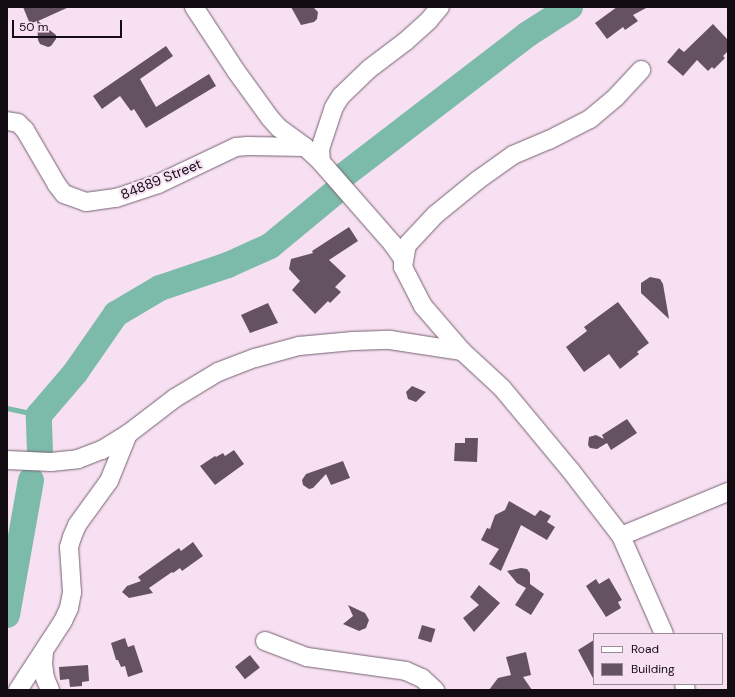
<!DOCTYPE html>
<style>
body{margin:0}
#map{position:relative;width:735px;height:697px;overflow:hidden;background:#f6e0f2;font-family:"DM Sans",sans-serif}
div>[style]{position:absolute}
.stream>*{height:4.5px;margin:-2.25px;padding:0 2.25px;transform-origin:2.25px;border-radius:2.25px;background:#7cbaa9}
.river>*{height:26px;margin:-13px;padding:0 13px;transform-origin:13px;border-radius:13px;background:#7cbaa9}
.building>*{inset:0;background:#655261;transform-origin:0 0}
.roads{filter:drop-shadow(0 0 1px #756171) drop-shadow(0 0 1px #756171)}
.minor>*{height:18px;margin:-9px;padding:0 9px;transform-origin:9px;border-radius:9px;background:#fff}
span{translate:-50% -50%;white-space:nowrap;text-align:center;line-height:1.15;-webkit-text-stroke:4px #f6e0f2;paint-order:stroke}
.street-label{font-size:14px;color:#130c12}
.frame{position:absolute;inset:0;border:8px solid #130c12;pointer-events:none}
.legend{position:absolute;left:593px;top:633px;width:130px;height:52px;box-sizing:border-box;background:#f6e0f2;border:1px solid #9b8b98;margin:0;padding:5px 7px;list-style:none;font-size:12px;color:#130c12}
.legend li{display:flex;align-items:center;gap:8px;height:20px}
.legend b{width:20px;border:1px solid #9b8b98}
.scale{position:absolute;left:12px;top:20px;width:110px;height:18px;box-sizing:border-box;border:2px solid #130c12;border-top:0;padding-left:5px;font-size:12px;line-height:14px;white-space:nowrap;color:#130c12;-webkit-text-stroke:3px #f6e0f2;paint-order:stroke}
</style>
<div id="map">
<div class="stream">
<div style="left:7px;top:408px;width:33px;rotate:12deg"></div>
</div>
<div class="river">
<div style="left:343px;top:176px;width:233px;rotate:-37.5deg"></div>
<div style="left:528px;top:34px;width:50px;rotate:-32.7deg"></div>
<div style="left:40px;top:452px;width:37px;rotate:-92deg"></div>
<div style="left:39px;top:415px;width:55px;rotate:-49.4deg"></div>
<div style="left:75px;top:373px;width:72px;rotate:-55.2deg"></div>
<div style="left:116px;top:314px;width:51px;rotate:-30.6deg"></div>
<div style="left:160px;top:288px;width:72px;rotate:-18.7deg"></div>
<div style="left:228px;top:265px;width:46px;rotate:-24.3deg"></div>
<div style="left:270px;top:246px;width:82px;rotate:-39.5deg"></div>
<div style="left:7px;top:615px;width:137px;rotate:-79.9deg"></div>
</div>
<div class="building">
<div style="clip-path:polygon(23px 7px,69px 7px,38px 21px,56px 35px,56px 39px,51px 46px,48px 47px,40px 44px,38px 40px,37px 21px,30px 24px)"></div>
<div style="clip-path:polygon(291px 7px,313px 7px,318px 12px,317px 19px,314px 22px,301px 25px)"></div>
<div style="clip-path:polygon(617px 7px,648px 7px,633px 15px,638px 21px,625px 30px,623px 27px,607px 39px,595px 23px)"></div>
<div style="clip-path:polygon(713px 24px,728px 40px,728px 51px,723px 56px,725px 58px,714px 69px,712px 67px,708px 71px,697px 60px,683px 76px,667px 62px,679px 48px,684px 52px)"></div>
<div style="clip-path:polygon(166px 46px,173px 56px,140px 79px,156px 107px,209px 74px,216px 86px,146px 128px,134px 109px,131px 111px,120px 96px,102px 109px,93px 96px)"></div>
<div style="clip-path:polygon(349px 227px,358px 241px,329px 260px,346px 276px,335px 287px,341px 292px,330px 303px,328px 301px,315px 314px,292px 290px,300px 281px,289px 269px,291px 259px,313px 253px,312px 251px)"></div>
<div style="clip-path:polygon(650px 277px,660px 279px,663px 284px,669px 319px,641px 293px,641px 283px)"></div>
<div style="clip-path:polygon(618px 302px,649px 343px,637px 352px,639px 354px,620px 369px,609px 354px,584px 372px,566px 347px,587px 331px,584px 327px)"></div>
<div style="clip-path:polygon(268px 303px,278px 323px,250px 333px,241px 315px)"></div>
<div style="clip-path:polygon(412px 386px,426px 392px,416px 402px,408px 399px,406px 392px)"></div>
<div style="clip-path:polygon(627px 419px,637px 433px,611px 450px,607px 443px,597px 449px,590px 448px,588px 445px,589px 437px,596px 435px,604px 439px,602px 435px)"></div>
<div style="clip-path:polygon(465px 438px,478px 438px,477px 462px,454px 461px,455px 443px,465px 443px)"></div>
<div style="clip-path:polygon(234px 450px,244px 464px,215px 485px,200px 466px,215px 456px,216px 457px,223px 453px,225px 456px)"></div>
<div style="clip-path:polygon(343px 461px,350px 478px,331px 485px,326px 474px,313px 488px,309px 489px,303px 485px,302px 480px,306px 474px)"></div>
<div style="clip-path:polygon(509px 501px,535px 516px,540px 510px,551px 516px,547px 522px,555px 527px,547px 540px,521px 525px,501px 571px,489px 564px,499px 549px,481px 540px,487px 528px,490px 529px,495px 515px,505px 510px)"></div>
<div style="clip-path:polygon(193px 542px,203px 556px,182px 571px,180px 568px,173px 573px,172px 572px,149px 588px,153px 593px,129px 598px,122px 592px,127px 586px,141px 581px,138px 577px,179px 548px,181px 551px)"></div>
<div style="clip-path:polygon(521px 568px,527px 569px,530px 573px,530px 584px,544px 594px,531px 615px,515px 605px,526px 588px,517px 583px,507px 571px)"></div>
<div style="clip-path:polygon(609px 578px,622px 600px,618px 602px,621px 608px,606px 617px,586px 586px,596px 579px,599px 584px)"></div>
<div style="clip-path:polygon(479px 585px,500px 603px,474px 632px,463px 618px,479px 605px,470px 597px)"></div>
<div style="clip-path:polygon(348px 605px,365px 613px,369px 620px,366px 628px,359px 631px,343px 624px,353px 616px)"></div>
<div style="left:422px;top:625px;width:14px;height:14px;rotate:17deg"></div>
<div style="clip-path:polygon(125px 638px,128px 647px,134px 645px,143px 672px,128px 677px,125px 666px,121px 667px,118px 660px,116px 660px,111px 643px)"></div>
<div style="clip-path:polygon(594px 640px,594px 680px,578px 650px)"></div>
<div style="clip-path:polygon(526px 652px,531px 675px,523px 677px,532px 690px,489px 690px,498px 678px,511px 675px,506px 657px)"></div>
<div style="left:250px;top:655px;width:16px;height:19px;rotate:52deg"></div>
<div style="clip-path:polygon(88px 665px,89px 681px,82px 682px,82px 686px,70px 687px,69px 679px,60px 680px,59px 667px)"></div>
</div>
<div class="roads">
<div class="minor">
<div style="left:194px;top:7px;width:77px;rotate:56.7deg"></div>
<div style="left:236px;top:71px;width:58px;rotate:54.1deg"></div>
<div style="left:270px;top:118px;width:13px;rotate:48deg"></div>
<div style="left:279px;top:128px;width:32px;rotate:36deg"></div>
<div style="left:305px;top:147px;width:22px;rotate:43deg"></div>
<div style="left:321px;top:162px;width:108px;rotate:48.8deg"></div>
<div style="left:392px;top:243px;width:19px;rotate:55deg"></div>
<div style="left:403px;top:259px;width:8px;rotate:90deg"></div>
<div style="left:403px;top:267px;width:44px;rotate:62.9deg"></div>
<div style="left:423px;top:306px;width:60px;rotate:49.1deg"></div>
<div style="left:7px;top:121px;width:11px;rotate:10deg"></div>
<div style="left:18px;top:123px;width:10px;rotate:45deg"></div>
<div style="left:25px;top:130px;width:64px;rotate:59.8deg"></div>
<div style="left:57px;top:185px;width:11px;rotate:52deg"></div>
<div style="left:64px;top:194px;width:23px;rotate:20deg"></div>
<div style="left:86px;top:202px;width:30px;rotate:-8deg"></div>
<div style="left:116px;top:198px;width:44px;rotate:-18.4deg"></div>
<div style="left:158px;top:184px;width:86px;rotate:-25.4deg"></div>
<div style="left:236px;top:147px;width:12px;rotate:-5deg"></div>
<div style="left:248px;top:146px;width:57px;rotate:1deg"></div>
<div style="left:321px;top:162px;width:13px;rotate:-94deg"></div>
<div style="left:320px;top:149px;width:44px;rotate:-71.6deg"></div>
<div style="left:334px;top:107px;width:13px;rotate:-58deg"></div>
<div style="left:341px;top:96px;width:39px;rotate:-44deg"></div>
<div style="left:369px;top:69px;width:46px;rotate:-37.1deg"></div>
<div style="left:406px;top:41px;width:31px;rotate:-42deg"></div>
<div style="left:429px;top:20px;width:17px;rotate:-50deg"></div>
<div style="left:403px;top:267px;width:22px;rotate:-80deg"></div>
<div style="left:407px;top:245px;width:41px;rotate:-47deg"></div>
<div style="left:435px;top:215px;width:55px;rotate:-39.1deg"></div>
<div style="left:478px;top:180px;width:43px;rotate:-35.5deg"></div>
<div style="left:513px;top:155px;width:39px;rotate:-23deg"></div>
<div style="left:549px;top:140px;width:46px;rotate:-27.1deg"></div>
<div style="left:590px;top:119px;width:34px;rotate:-40deg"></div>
<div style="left:616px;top:97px;width:37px;rotate:-47deg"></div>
<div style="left:7px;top:460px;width:44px;rotate:2.6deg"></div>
<div style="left:51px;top:462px;width:27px;rotate:-6deg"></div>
<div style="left:78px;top:459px;width:26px;rotate:-21deg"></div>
<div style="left:102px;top:450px;width:31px;rotate:-32deg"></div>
<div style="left:128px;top:434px;width:59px;rotate:-37.5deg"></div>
<div style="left:175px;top:398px;width:50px;rotate:-31.2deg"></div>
<div style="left:218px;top:372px;width:40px;rotate:-21deg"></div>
<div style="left:255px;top:358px;width:46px;rotate:-15.3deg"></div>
<div style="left:299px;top:346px;width:54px;rotate:-5.3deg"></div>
<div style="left:353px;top:341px;width:37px;rotate:-2deg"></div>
<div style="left:390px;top:340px;width:73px;rotate:8.7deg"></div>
<div style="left:462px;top:351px;width:54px;rotate:42.8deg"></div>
<div style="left:502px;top:388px;width:108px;rotate:50.3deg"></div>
<div style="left:571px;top:471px;width:82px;rotate:52.4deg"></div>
<div style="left:621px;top:536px;width:107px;rotate:66.3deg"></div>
<div style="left:621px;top:536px;width:116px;rotate:-22.4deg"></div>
<div style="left:265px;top:641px;width:45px;rotate:20.9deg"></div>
<div style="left:307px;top:657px;width:100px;rotate:8deg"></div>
<div style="left:406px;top:671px;width:17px;rotate:24deg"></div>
<div style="left:422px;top:678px;width:18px;rotate:43deg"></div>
<div style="left:44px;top:651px;width:13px;rotate:94deg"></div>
<div style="left:43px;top:664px;width:14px;rotate:82deg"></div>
<div style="left:45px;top:678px;width:13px;rotate:67deg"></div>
<div style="left:684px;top:684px;width:6px;rotate:72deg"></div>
<div style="left:18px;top:690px;width:82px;rotate:-56.9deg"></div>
<div style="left:63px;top:621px;width:14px;rotate:-65deg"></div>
<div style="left:69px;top:608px;width:16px;rotate:-79deg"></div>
<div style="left:72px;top:592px;width:45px;rotate:-93.8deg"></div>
<div style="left:69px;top:547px;width:10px;rotate:-73deg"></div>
<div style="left:72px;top:537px;width:13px;rotate:-67deg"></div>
<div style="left:77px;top:525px;width:54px;rotate:-54deg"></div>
<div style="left:109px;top:481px;width:51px;rotate:-68deg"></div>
</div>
</div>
<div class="street-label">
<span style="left:161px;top:179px;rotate:-22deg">84889 Street</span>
</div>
<div class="frame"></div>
<ul class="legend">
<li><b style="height:5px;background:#fff"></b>Road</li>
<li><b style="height:11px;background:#655261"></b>Building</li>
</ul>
<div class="scale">50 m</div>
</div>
